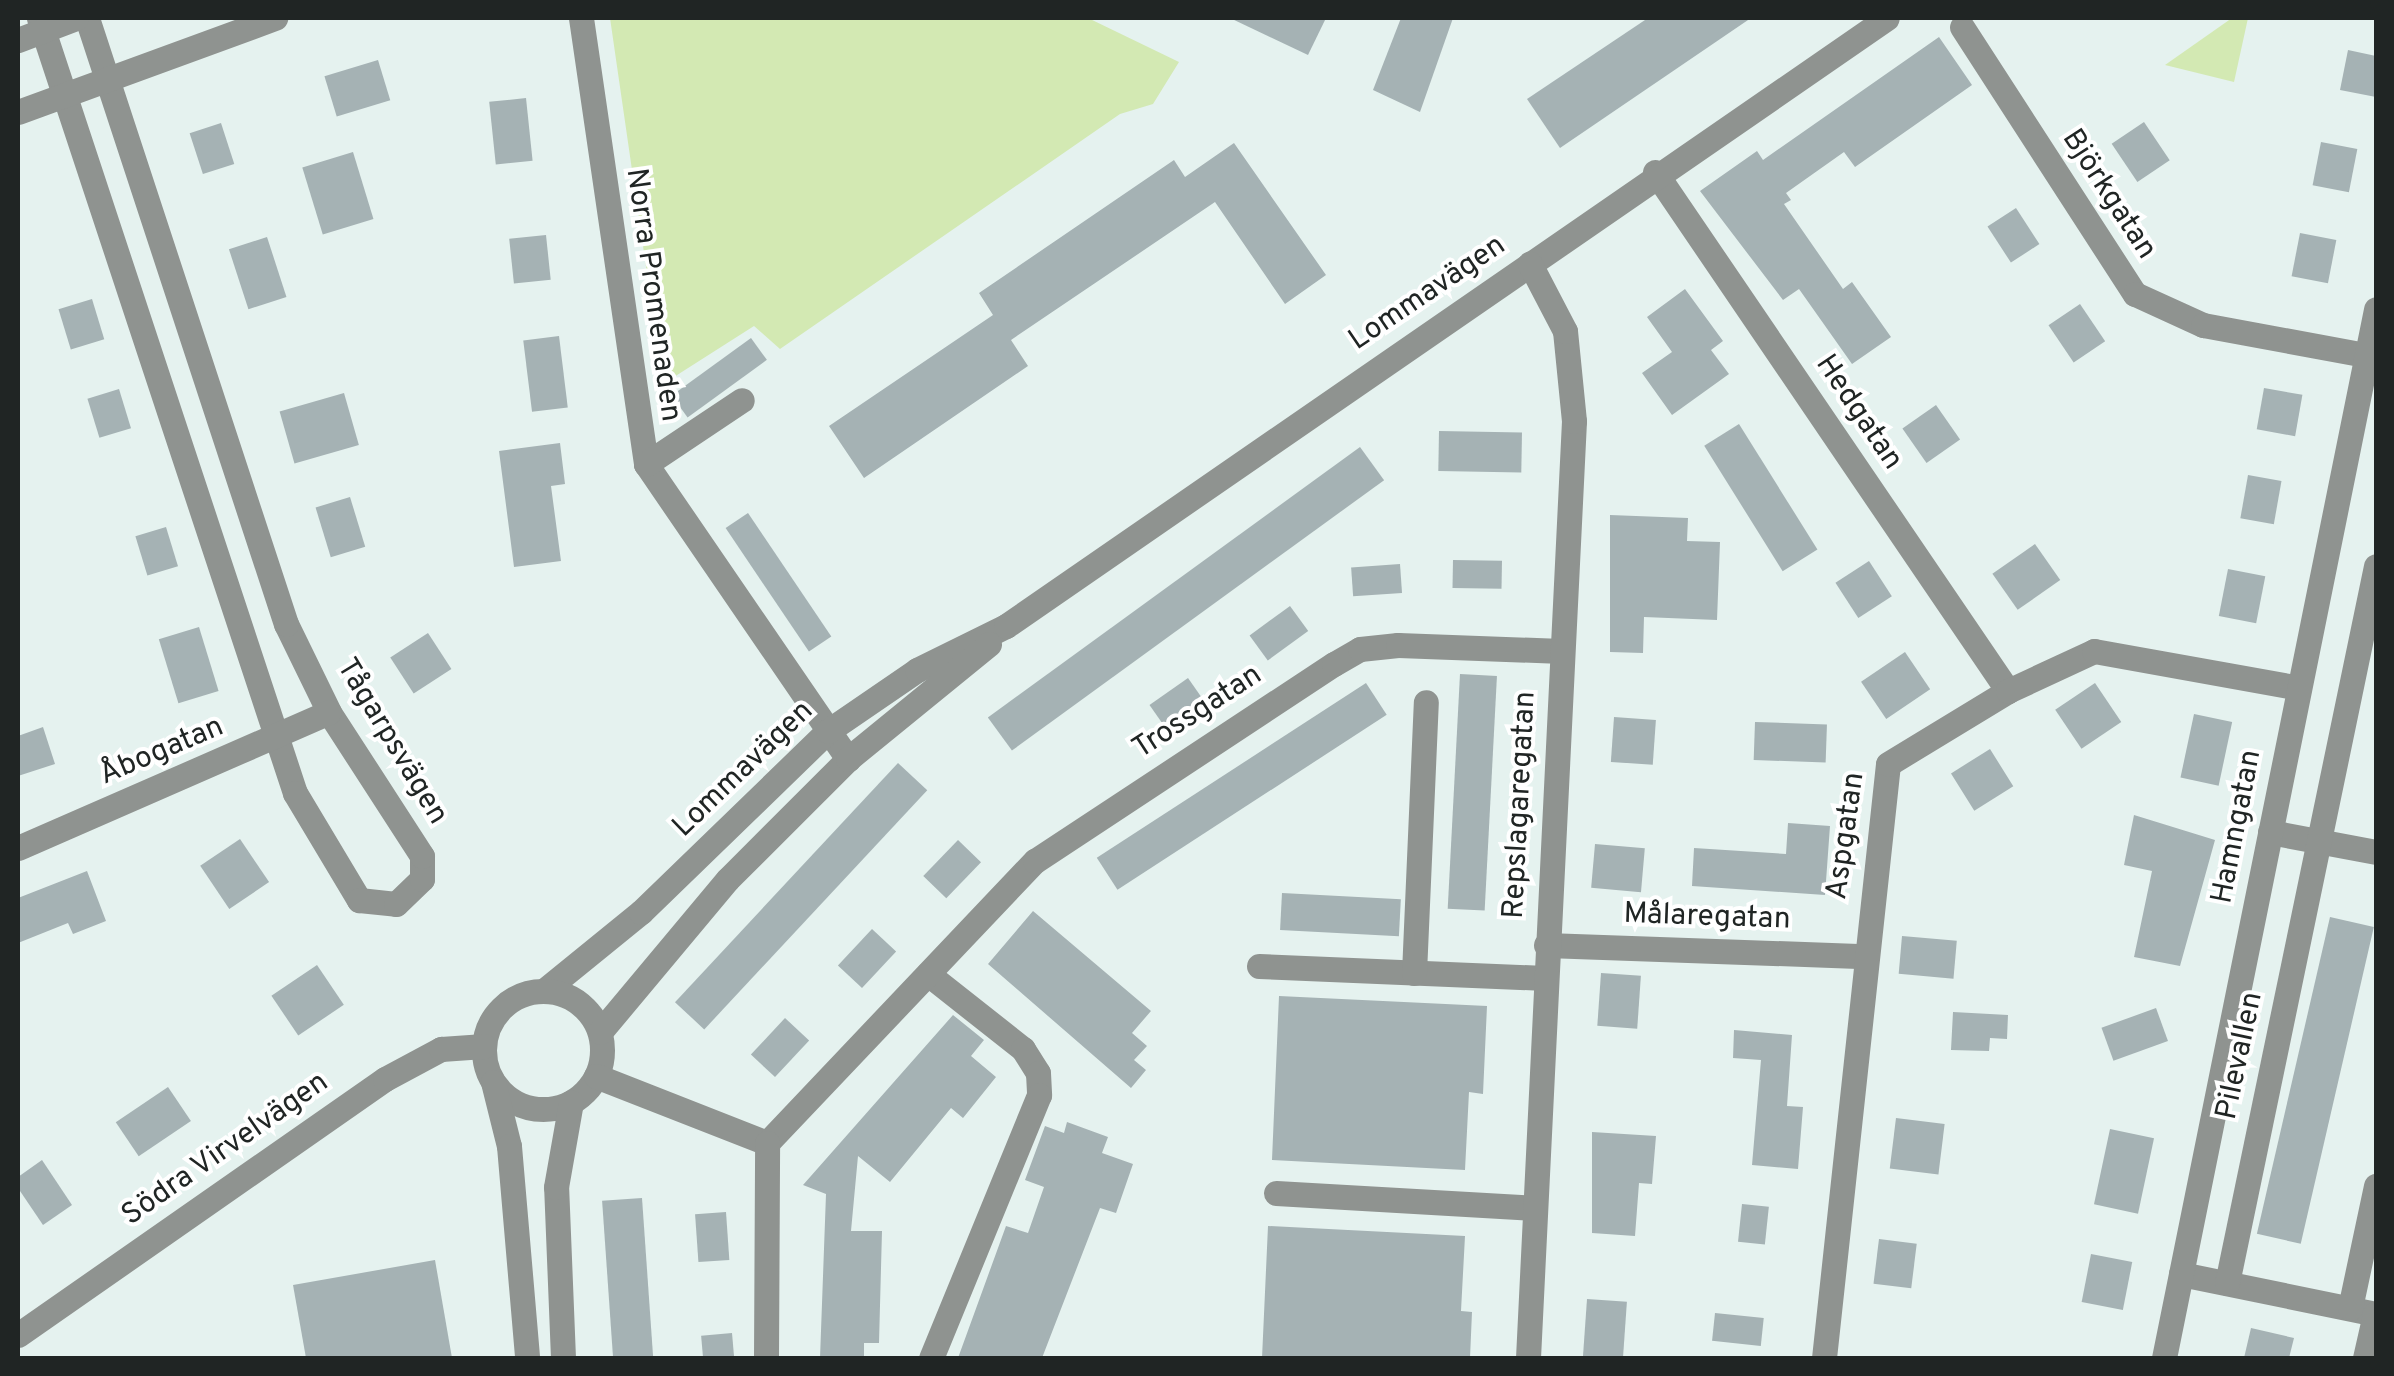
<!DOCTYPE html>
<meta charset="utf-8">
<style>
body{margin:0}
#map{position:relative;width:2394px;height:1376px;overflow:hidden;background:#e5f2ef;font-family:Overpass,sans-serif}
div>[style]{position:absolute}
.green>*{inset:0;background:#d3e9b3}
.building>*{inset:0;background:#a5b2b4;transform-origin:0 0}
.minor>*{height:25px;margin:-12.5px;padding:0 12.5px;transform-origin:12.5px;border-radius:12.5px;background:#8f9390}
.minor>.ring{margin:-12.5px;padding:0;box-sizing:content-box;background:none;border:25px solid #8f9390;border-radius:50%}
span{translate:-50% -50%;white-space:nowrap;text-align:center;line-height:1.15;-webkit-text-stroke:8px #fff;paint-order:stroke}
.street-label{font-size:30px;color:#202524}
.frame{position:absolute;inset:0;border:20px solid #202524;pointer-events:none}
</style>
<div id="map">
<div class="green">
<div style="clip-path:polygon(610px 18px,1088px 18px,1179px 62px,1153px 104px,1120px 114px,780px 349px,754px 326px,663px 384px)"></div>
<div style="clip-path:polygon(2232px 18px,2248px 18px,2234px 82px,2165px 65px)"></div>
</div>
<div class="building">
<div style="clip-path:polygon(1230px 18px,1326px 18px,1308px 55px)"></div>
<div style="clip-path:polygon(1401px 18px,1453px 18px,1420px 112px,1373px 90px)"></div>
<div style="clip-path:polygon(1648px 18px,1751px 18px,1560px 148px,1527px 99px)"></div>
<div style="clip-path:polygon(1939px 37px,1972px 85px,1855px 167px,1844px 152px,1786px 193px,1791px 200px,1784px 204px,1843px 289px,1852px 282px,1891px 337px,1852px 364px,1799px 289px,1783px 300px,1700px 191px,1757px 151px,1763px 160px)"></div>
<div style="clip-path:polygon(2348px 50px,2376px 56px,2376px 97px,2340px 90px)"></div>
<div style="left:378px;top:60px;width:42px;height:56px;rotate:73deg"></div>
<div style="left:526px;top:98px;width:63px;height:37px;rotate:84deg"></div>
<div style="left:2144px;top:122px;width:46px;height:39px;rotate:56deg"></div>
<div style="left:221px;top:123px;width:43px;height:33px;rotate:72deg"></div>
<div style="left:2321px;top:142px;width:37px;height:44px;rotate:11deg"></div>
<div style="clip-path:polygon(1234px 143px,1326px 275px,1285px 304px,1215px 202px,1011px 340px,1028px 366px,864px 478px,829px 426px,993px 315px,979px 293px,1174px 160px,1185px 177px)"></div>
<div style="left:353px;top:152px;width:70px;height:53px;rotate:73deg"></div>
<div style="left:2016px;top:208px;width:43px;height:34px;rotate:57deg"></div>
<div style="left:2300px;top:233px;width:37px;height:44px;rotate:11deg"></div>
<div style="left:546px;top:235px;width:45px;height:37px;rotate:84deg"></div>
<div style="left:267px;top:237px;width:63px;height:40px;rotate:72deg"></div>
<div style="clip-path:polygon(1685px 289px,1723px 341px,1711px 350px,1729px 374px,1672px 415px,1642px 373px,1672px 352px,1647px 317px)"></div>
<div style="left:92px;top:299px;width:42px;height:35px;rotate:73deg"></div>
<div style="left:2080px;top:304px;width:45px;height:38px;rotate:56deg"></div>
<div style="left:559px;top:336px;width:72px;height:36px;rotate:83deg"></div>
<div style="left:751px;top:338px;width:27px;height:98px;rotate:54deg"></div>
<div style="left:2264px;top:388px;width:39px;height:42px;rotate:10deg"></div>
<div style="left:119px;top:389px;width:41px;height:33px;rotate:73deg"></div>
<div style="left:344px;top:393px;width:54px;height:67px;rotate:74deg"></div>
<div style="left:1936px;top:405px;width:42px;height:41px;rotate:55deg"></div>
<div style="left:1739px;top:424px;width:148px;height:41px;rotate:58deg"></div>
<div style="left:1439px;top:431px;width:83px;height:40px;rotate:1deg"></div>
<div style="clip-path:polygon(560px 443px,565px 484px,551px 486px,561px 561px,514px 567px,499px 451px)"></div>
<div style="left:1360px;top:447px;width:41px;height:460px;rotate:54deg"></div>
<div style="left:2248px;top:475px;width:34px;height:44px;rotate:10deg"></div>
<div style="left:350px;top:497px;width:52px;height:36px;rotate:73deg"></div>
<div style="left:748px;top:513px;width:149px;height:27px;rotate:56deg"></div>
<div style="clip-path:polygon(1610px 515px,1688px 518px,1687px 541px,1720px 542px,1717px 620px,1644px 617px,1643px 653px,1610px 652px)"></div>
<div style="left:166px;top:527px;width:41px;height:32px;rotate:73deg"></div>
<div style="left:2035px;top:544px;width:44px;height:52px;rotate:55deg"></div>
<div style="left:1453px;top:560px;width:49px;height:28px;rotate:1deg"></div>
<div style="left:1869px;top:561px;width:42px;height:40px;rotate:57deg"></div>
<div style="left:1400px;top:564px;width:29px;height:49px;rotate:86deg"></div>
<div style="left:2228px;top:569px;width:38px;height:48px;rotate:11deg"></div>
<div style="left:1290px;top:606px;width:31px;height:50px;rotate:54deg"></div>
<div style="left:199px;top:627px;width:67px;height:42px;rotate:73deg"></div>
<div style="left:428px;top:633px;width:43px;height:45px;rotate:57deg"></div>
<div style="left:1905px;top:652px;width:45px;height:53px;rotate:56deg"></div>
<div style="left:1460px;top:674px;width:37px;height:235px;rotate:3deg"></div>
<div style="left:1188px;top:678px;width:29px;height:47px;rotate:55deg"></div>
<div style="left:1366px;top:683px;width:38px;height:321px;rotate:57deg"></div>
<div style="left:2095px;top:683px;width:47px;height:48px;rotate:56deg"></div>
<div style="left:2194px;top:714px;width:39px;height:65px;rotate:12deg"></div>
<div style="left:1614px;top:717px;width:42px;height:45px;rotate:4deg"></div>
<div style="left:1755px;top:722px;width:72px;height:38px;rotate:2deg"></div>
<div style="clip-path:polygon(43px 727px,55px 764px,18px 776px,18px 736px)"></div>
<div style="left:1990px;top:749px;width:44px;height:46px;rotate:58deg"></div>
<div style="left:898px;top:763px;width:40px;height:327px;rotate:43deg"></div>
<div style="clip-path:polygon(2134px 815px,2215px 840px,2180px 966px,2134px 957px,2152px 871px,2124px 865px)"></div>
<div style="clip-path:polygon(1788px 823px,1830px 826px,1825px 895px,1692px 886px,1694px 848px,1786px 854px)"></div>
<div style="left:240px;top:839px;width:52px;height:48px;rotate:56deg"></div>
<div style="left:958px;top:840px;width:32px;height:50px;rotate:44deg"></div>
<div style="left:1595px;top:844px;width:50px;height:44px;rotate:5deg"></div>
<div style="clip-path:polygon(87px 871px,106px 921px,73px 934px,68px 923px,18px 943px,18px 898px)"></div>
<div style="left:1282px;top:893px;width:119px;height:37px;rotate:3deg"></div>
<div style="clip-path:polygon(1033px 911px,1151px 1011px,1132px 1033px,1147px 1046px,1134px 1060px,1146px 1070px,1131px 1088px,988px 964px)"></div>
<div style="left:2330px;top:917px;width:45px;height:325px;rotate:13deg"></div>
<div style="left:872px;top:929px;width:33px;height:50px;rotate:43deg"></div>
<div style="left:1902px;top:936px;width:55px;height:38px;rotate:5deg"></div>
<div style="left:317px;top:965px;width:48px;height:55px;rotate:56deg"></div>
<div style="left:1601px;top:973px;width:40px;height:53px;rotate:4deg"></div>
<div style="clip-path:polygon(1279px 996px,1487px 1006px,1483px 1094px,1469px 1092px,1465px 1170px,1272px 1160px)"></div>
<div style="left:2156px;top:1008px;width:35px;height:58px;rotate:70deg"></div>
<div style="clip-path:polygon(1953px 1012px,2008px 1015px,2007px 1039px,1990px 1038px,1989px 1051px,1951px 1050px)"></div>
<div style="clip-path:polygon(953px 1015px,984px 1040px,971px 1056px,996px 1077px,963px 1118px,951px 1108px,890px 1182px,858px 1156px,851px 1231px,882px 1231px,879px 1343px,864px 1343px,864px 1358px,820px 1358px,826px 1194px,803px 1185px)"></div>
<div style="left:785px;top:1018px;width:33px;height:50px;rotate:43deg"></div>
<div style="clip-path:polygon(1734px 1030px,1792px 1035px,1787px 1106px,1803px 1107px,1798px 1169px,1752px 1165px,1761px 1060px,1733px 1058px)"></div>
<div style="left:168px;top:1087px;width:41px;height:63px;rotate:56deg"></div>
<div style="left:1896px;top:1118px;width:49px;height:51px;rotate:7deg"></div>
<div style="clip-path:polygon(1067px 1122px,1108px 1137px,1102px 1153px,1133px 1164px,1116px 1213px,1100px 1208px,1042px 1358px,958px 1358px,1006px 1226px,1028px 1233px,1044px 1187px,1025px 1180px,1045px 1126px,1064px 1133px)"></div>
<div style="left:2110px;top:1129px;width:45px;height:77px;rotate:12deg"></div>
<div style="clip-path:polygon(1592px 1132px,1656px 1136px,1652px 1184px,1639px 1183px,1635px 1236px,1592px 1233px)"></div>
<div style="clip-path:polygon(42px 1160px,72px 1205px,43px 1225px,18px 1188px,18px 1177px)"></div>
<div style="left:642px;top:1198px;width:160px;height:40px;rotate:86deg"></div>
<div style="left:1742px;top:1204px;width:27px;height:38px;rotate:6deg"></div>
<div style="left:726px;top:1212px;width:48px;height:31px;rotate:86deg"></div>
<div style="clip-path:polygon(1268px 1226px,1465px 1236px,1461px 1311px,1472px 1312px,1470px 1358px,1262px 1358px)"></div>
<div style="left:1879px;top:1239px;width:38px;height:45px;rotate:7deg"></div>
<div style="left:2091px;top:1254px;width:42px;height:49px;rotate:11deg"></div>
<div style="clip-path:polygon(435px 1260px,452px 1358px,306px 1358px,293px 1285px)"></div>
<div style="left:1587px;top:1299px;width:40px;height:59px;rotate:4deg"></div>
<div style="left:1715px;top:1313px;width:49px;height:28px;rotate:6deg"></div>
<div style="clip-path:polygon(2251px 1328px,2294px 1338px,2289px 1358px,2244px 1358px)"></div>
<div style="left:732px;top:1333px;width:25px;height:31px;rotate:85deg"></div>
</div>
<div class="minor">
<div style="left:39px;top:18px;width:816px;rotate:71.72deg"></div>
<div style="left:295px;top:793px;width:125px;rotate:59.1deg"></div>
<div style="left:359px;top:900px;width:37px;rotate:6deg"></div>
<div style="left:396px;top:904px;width:36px;rotate:-44deg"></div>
<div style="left:422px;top:879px;width:23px;rotate:-90deg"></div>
<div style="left:422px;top:856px;width:171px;rotate:-122.9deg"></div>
<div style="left:329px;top:712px;width:98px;rotate:-116deg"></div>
<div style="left:286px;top:624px;width:638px;rotate:-108.18deg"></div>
<div style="left:581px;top:18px;width:451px;rotate:81.7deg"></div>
<div style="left:646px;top:464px;width:358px;rotate:55.6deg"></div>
<div style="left:1962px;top:27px;width:318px;rotate:57.1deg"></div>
<div style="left:2135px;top:294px;width:75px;rotate:24.5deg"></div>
<div style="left:2203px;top:325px;width:176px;rotate:10.5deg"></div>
<div style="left:18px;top:40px;width:62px;rotate:-20.8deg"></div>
<div style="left:18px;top:112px;width:274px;rotate:-20.1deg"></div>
<div style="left:1655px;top:172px;width:628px;rotate:55.78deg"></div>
<div style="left:646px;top:464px;width:115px;rotate:-33.7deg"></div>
<div style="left:2270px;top:832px;width:108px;rotate:10.7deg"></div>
<div style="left:18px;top:848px;width:339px;rotate:-23.6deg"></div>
<div style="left:1546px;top:945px;width:319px;rotate:2deg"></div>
<div style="left:1259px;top:966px;width:286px;rotate:2.4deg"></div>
<div style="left:1414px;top:973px;width:271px;rotate:-87.5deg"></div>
<div style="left:928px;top:974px;width:121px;rotate:38.3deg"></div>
<div style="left:1023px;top:1049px;width:28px;rotate:58deg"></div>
<div style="left:1038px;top:1073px;width:22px;rotate:87deg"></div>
<div style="left:1039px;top:1095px;width:284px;rotate:112.3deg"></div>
<div style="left:545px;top:990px;width:124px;rotate:-39.1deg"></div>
<div style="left:641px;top:912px;width:260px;rotate:-44.1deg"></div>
<div style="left:828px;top:731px;width:108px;rotate:-34.4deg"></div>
<div style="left:917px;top:670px;width:99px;rotate:-26.3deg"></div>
<div style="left:1006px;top:626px;width:1070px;rotate:-34.61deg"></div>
<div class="ring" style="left:484px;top:991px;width:93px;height:93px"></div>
<div style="left:600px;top:1032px;width:199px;rotate:-50.1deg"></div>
<div style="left:728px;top:879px;width:170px;rotate:-45deg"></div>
<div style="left:848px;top:759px;width:182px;rotate:-39.2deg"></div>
<div style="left:596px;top:1076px;width:184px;rotate:21.4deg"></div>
<div style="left:767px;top:1143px;width:389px;rotate:-46.5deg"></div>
<div style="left:1035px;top:861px;width:358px;rotate:-33.4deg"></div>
<div style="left:1334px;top:664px;width:30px;rotate:-30deg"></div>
<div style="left:1360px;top:649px;width:38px;rotate:-6deg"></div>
<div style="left:1398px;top:645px;width:164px;rotate:2.1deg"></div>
<div style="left:493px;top:1082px;width:66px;rotate:76deg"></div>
<div style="left:509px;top:1146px;width:213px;rotate:85.1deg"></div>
<div style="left:1276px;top:1193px;width:259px;rotate:3.3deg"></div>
<div style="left:2181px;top:1274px;width:199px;rotate:11.6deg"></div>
<div style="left:2227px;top:1283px;width:732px;rotate:-78.26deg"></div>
<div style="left:2350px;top:1308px;width:125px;rotate:-78deg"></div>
<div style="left:18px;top:1335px;width:447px;rotate:-34.9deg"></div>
<div style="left:385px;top:1079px;width:64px;rotate:-28.2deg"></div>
<div style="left:441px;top:1049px;width:43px;rotate:-4deg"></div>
<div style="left:563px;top:1358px;width:171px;rotate:-92.3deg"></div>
<div style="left:556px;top:1187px;width:86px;rotate:-80deg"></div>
<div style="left:766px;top:1358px;width:215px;rotate:-89.7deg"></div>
<div style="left:1528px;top:1358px;width:938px;rotate:-87.19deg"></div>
<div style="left:1574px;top:421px;width:90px;rotate:-95.7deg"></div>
<div style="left:1565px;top:331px;width:76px;rotate:-117.6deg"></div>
<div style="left:1824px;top:1358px;width:597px;rotate:-83.85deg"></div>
<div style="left:1888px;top:764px;width:140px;rotate:-31.3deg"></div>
<div style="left:2008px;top:691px;width:95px;rotate:-24.9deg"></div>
<div style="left:2094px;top:651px;width:208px;rotate:10.2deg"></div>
<div style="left:2164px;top:1358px;width:1070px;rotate:-78.57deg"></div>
<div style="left:2365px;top:1358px;width:45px;rotate:-77.2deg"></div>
</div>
<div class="street-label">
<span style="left:2108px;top:195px;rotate:57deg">Björkgatan</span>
<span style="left:1428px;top:294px;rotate:-34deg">Lommavägen</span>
<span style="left:652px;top:295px;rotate:82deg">Norra Promenaden</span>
<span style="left:1858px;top:413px;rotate:56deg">Hedgatan</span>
<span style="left:1198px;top:713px;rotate:-33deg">Trossgatan</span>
<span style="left:391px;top:742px;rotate:59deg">Tågarpsvägen</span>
<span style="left:162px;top:752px;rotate:-23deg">Åbogatan</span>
<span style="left:744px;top:770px;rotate:-44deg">Lommavägen</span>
<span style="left:1521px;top:805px;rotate:-87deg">Repslagaregatan</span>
<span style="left:2238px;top:827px;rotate:-79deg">Hamngatan</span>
<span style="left:1847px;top:836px;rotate:-82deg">Aspgatan</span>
<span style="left:1707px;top:918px;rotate:2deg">Målaregatan</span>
<span style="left:2241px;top:1056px;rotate:-78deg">Pilevallen</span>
<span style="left:226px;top:1150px;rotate:-35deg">Södra Virvelvägen</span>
</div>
<div class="frame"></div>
</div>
